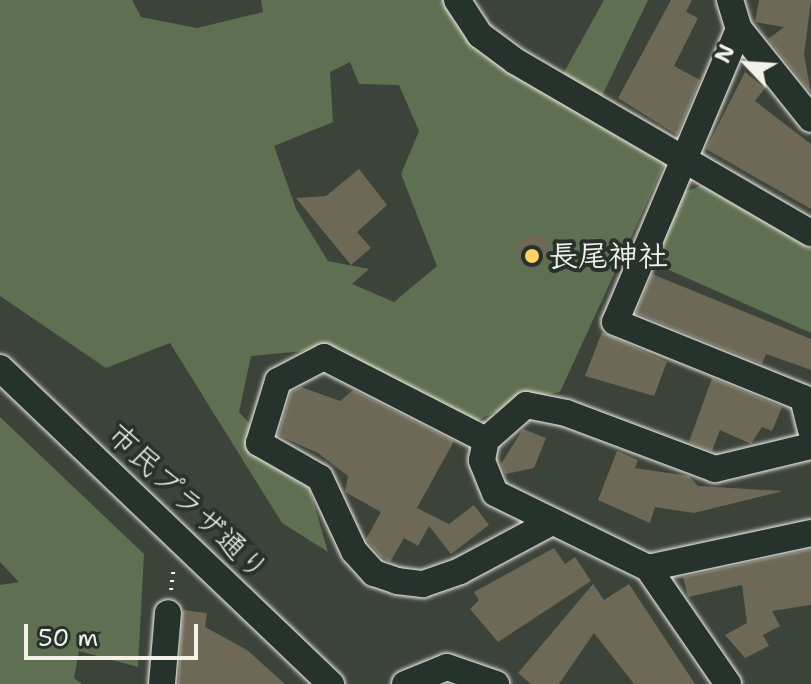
<!DOCTYPE html>
<meta charset="utf-8">
<style>
body{margin:0}
#map{position:relative;width:811px;height:684px;overflow:hidden;background:#3c433a;font-family:"Shantell Sans","Klee One",sans-serif}
div>[style]{position:absolute}
.green>*{inset:0;background:#5f6f51}
.building>*{inset:0;background:#6e6857}
.round{border-radius:50%}
.path>*{height:4px;margin-top:-2px;transform-origin:0;background:repeating-linear-gradient(90deg,#f4f1e8 0 2px,transparent 0 8px)}
.roads{filter:drop-shadow(0 0 2px #f4f1e8) drop-shadow(0 0 2px #f4f1e8)}
.minor>*{height:26px;margin:-13px;padding:0 13px;transform-origin:13px;border-radius:13px;background:#26332d}
.dots>*{width:22px;height:22px;translate:-50% -50%;box-sizing:border-box;border:4px solid #26332d;border-radius:50%}
span{translate:-50% -50%;white-space:nowrap;text-align:center;line-height:1.15;-webkit-text-stroke:8px #26332d;paint-order:stroke}
.poi-label{font-size:30px;color:#f4f1e8;font-weight:700}
.left{translate:0 -50%;text-align:left}
.street-label{font-size:30px;color:#f4f1e8}
.north{position:absolute;left:707px;top:24px;width:80px;height:80px;-webkit-text-stroke:6px #26332d;paint-order:stroke;rotate:295deg;font-size:22px;font-weight:700;line-height:32px;text-align:center;color:#f4f1e8}
.north::after{content:'';display:block;margin:auto;width:28px;height:36px;background:#f4f1e8;clip-path:polygon(50% 0,100% 100%,50% 72%,0 100%)}
.scale{position:absolute;left:24px;top:624px;width:174px;height:36px;box-sizing:border-box;border:4px solid #f4f1e8;border-top:0;padding-left:10px;font-size:24px;line-height:28px;white-space:nowrap;color:#f4f1e8;-webkit-text-stroke:6px #26332d;paint-order:stroke}
</style>
<div id="map">
<div class="green">
<div style="clip-path:polygon(evenodd,0 0,132px 0,141px 17px,197px 28px,263px 12px,261px 0,446px 0,472px 45px,665px 163px,560px 392px,525px 398px,474px 422px,315px 350px,251px 356px,239px 412px,310px 490px,328px 552px,282px 523px,170px 343px,106px 368px,0 296px,0 0,350px 62px,359px 84px,399px 85px,419px 131px,401px 174px,437px 266px,394px 302px,352px 284px,369px 269px,328px 261px,296px 209px,274px 146px,333px 122px,330px 72px,350px 62px)"></div>
<div style="clip-path:polygon(604px 0,648px 0,602px 96px,563px 74px)"></div>
<div style="clip-path:polygon(703px 185px,811px 249px,811px 333px,651px 262px,684px 192px)"></div>
<div style="clip-path:polygon(0 417px,144px 554px,138px 667px,79px 651px,74px 678px,82px 684px,0 684px,0 585px,19px 582px,0 562px)"></div>
</div>
<div class="building">
<div style="clip-path:polygon(671px 0,692px 0,686px 12px,698px 18px,674px 66px,700px 80px,677px 135px,618px 98px)"></div>
<div style="clip-path:polygon(759px 0,811px 0,804px 55px,811px 93px,768px 39px,784px 27px,755px 22px)"></div>
<div style="clip-path:polygon(745px 72px,765px 88px,755px 101px,811px 144px,811px 209px,706px 149px)"></div>
<div style="clip-path:polygon(359px 169px,387px 205px,357px 232px,371px 248px,351px 265px,296px 198px,326px 196px)"></div>
<div class="round" style="left:517px;top:234px;width:32px;height:32px"></div>
<div style="clip-path:polygon(652px 274px,811px 339px,811px 370px,766px 354px,762px 364px,636px 313px)"></div>
<div style="clip-path:polygon(602px 332px,667px 362px,654px 396px,585px 376px)"></div>
<div style="clip-path:polygon(712px 378px,782px 407px,772px 431px,762px 427px,751px 444px,720px 430px,712px 451px,689px 442px)"></div>
<div style="clip-path:polygon(301px 387px,340px 401px,353px 390px,454px 441px,417px 508px,449px 524px,474px 505px,489px 525px,451px 554px,429px 526px,418px 546px,404px 538px,390px 562px,380px 556px,366px 539px,381px 512px,345px 492px,348px 476px,318px 453px,278px 435px,291px 392px)"></div>
<div style="clip-path:polygon(523px 429px,546px 438px,534px 468px,505px 474px,501px 464px)"></div>
<div style="clip-path:polygon(617px 451px,638px 460px,635px 468px,689px 476px,698px 486px,783px 491px,694px 513px,655px 507px,650px 523px,598px 500px)"></div>
<div style="clip-path:polygon(554px 548px,565px 564px,575px 557px,591px 581px,498px 642px,470px 609px,479px 600px,474px 592px)"></div>
<div style="clip-path:polygon(811px 549px,811px 605px,772px 611px,780px 626px,763px 635px,769px 646px,745px 658px,725px 635px,747px 623px,742px 585px,688px 597px,683px 577px)"></div>
<div style="clip-path:polygon(593px 584px,604px 600px,629px 584px,695px 684px,634px 684px,594px 633px,559px 684px,531px 684px,518px 673px)"></div>
<div style="clip-path:polygon(183px 610px,207px 613px,205px 627px,247px 650px,285px 684px,178px 684px)"></div>
</div>
<div class="path">
<div style="left:171px;top:590px;width:23px;rotate:-83deg"></div>
</div>
<div class="roads">
<div class="minor">
<div style="left:457px;top:0;width:42px;rotate:56.7deg"></div>
<div style="left:480px;top:35px;width:44px;rotate:36.6deg"></div>
<div style="left:515px;top:61px;width:342px;rotate:30.2deg"></div>
<div style="left:730px;top:0;width:30px;rotate:73deg"></div>
<div style="left:739px;top:29px;width:115px;rotate:51.3deg"></div>
<div style="left:739px;top:29px;width:318px;rotate:112.9deg"></div>
<div style="left:615px;top:322px;width:203px;rotate:22deg"></div>
<div style="left:803px;top:398px;width:32px;rotate:76deg"></div>
<div style="left:0;top:368px;width:458px;rotate:43.7deg"></div>
<div style="left:486px;top:440px;width:182px;rotate:-152.9deg"></div>
<div style="left:324px;top:357px;width:52px;rotate:152.4deg"></div>
<div style="left:278px;top:381px;width:65px;rotate:107deg"></div>
<div style="left:259px;top:443px;width:70px;rotate:29.8deg"></div>
<div style="left:320px;top:478px;width:81px;rotate:65deg"></div>
<div style="left:354px;top:551px;width:30px;rotate:48deg"></div>
<div style="left:374px;top:573px;width:24px;rotate:19deg"></div>
<div style="left:397px;top:581px;width:26px;rotate:7deg"></div>
<div style="left:423px;top:584px;width:39px;rotate:-19deg"></div>
<div style="left:460px;top:571px;width:102px;rotate:-28.1deg"></div>
<div style="left:648px;top:568px;width:167px;rotate:-12.1deg"></div>
<div style="left:162px;top:684px;width:71px;rotate:-85.2deg"></div>
<div style="left:405px;top:684px;width:45px;rotate:-22deg"></div>
<div style="left:447px;top:667px;width:52px;rotate:19.1deg"></div>
<div style="left:728px;top:684px;width:141px;rotate:-124.6deg"></div>
<div style="left:648px;top:568px;width:170px;rotate:-153.9deg"></div>
<div style="left:495px;top:493px;width:35px;rotate:-112deg"></div>
<div style="left:482px;top:460px;width:20px;rotate:-79deg"></div>
<div style="left:486px;top:440px;width:53px;rotate:-41.2deg"></div>
<div style="left:526px;top:405px;width:41px;rotate:11.3deg"></div>
<div style="left:566px;top:413px;width:159px;rotate:20.6deg"></div>
<div style="left:715px;top:469px;width:99px;rotate:-13.5deg"></div>
</div>
</div>
<div class="dots">
<div style="left:532px;top:256px;background:#ffd166"></div>
</div>
<div class="poi-label">
<span class="left" style="left:548px;top:256px">長尾神社</span>
</div>
<div class="street-label">
<span style="left:188px;top:502px;rotate:44deg">市民プラザ通り</span>
</div>
<div class="north">N</div>
<div class="scale">50 m</div>
</div>
